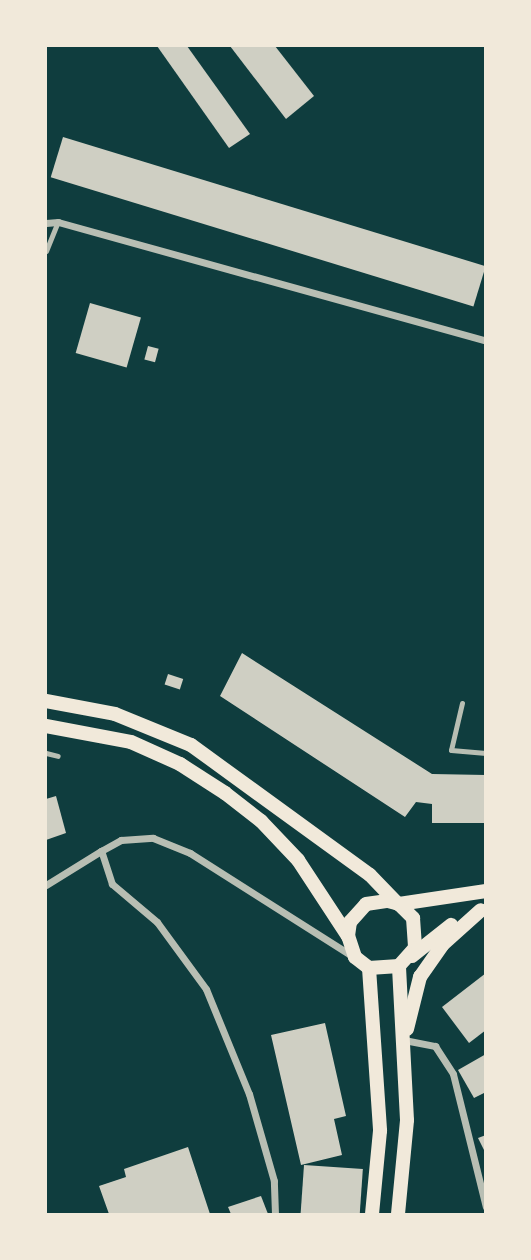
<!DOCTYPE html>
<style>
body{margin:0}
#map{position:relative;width:531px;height:1260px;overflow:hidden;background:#0f3d3e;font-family:"Libre Baskerville",serif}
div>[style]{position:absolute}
.building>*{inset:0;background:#cfcfc3;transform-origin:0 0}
.service>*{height:5px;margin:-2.5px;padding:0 2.5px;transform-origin:2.5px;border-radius:2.5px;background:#b8beb3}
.minor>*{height:7px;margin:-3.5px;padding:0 3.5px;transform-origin:3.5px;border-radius:3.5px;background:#b8beb3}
.secondary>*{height:14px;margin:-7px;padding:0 7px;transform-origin:7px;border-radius:7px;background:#f1e9da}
span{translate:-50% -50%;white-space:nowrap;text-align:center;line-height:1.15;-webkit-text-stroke:5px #f1e9da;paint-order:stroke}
.frame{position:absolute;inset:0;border:47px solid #f1e9da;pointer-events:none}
</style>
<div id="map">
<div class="building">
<div style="clip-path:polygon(157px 46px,187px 46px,250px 134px,229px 148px)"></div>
<div style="clip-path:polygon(230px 46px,275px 46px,314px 96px,286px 119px)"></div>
<div style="left:63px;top:137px;width:442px;height:42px;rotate:17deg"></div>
<div style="left:90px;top:303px;width:53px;height:52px;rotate:16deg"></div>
<div style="left:148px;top:346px;width:11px;height:14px;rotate:15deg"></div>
<div style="clip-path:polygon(242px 653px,432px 774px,486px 775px,486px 823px,432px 823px,432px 804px,416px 802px,405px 817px,220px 696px)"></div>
<div style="left:168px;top:674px;width:16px;height:11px;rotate:18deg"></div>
<div style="clip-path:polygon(56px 796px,66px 833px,46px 840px,46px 799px)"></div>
<div style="clip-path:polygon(486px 973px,486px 1030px,469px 1043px,442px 1007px)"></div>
<div style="clip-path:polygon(325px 1023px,346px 1116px,334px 1119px,342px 1155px,301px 1165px,271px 1035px)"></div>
<div style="clip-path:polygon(486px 1054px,486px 1092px,474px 1098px,458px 1070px)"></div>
<div style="clip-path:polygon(486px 1135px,486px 1154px,478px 1138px)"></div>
<div style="clip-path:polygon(188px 1147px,210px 1214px,109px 1214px,99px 1186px,126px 1177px,124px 1169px)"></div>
<div style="left:304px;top:1165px;width:59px;height:49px;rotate:4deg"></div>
<div style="clip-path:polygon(261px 1196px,268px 1214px,231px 1214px,228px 1207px)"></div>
</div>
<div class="service">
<div style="left:46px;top:251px;width:31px;rotate:-68deg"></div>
<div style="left:462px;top:703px;width:48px;rotate:103.2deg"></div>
<div style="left:451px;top:750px;width:35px;rotate:5deg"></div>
<div style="left:46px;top:753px;width:12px;rotate:14deg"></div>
</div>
<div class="minor">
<div style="left:46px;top:223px;width:12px;rotate:-5deg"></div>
<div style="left:58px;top:222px;width:444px;rotate:15.5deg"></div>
<div style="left:46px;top:885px;width:65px;rotate:-31.7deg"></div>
<div style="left:404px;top:1040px;width:32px;rotate:11deg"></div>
<div style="left:435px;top:1046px;width:33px;rotate:57deg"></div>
<div style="left:453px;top:1074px;width:137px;rotate:76.1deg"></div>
<div style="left:275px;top:1214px;width:33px;rotate:-92deg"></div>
<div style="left:274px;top:1181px;width:91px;rotate:-106deg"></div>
<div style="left:249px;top:1094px;width:113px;rotate:-112.3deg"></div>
<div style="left:206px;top:989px;width:83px;rotate:-126.2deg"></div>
<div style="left:157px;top:922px;width:59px;rotate:-139.8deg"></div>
<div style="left:112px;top:884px;width:35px;rotate:-108deg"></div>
<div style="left:101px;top:851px;width:23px;rotate:-29deg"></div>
<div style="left:121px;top:840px;width:32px;rotate:-4deg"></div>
<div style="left:153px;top:838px;width:40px;rotate:22deg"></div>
<div style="left:190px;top:853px;width:194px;rotate:32.4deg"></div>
</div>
<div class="secondary">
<div style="left:46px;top:701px;width:70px;rotate:10.7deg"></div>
<div style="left:115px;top:714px;width:82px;rotate:22.2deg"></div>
<div style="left:191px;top:745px;width:221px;rotate:36deg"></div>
<div style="left:370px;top:875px;width:40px;rotate:46deg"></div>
<div style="left:46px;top:726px;width:86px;rotate:10.7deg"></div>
<div style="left:131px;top:742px;width:54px;rotate:24.2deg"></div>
<div style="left:180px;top:764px;width:54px;rotate:32.8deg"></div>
<div style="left:225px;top:793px;width:46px;rotate:37.9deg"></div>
<div style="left:261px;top:821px;width:54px;rotate:46.5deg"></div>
<div style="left:298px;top:860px;width:91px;rotate:56.7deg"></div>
<div style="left:399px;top:904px;width:20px;rotate:45deg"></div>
<div style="left:413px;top:918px;width:30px;rotate:86deg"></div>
<div style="left:415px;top:948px;width:24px;rotate:132deg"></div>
<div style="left:399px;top:966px;width:30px;rotate:176deg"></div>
<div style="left:369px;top:968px;width:18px;rotate:-142deg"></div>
<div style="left:355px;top:957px;width:22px;rotate:-108deg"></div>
<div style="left:348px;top:936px;width:14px;rotate:-82deg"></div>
<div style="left:350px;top:922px;width:24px;rotate:-48deg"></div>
<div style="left:366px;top:904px;width:22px;rotate:-8deg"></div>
<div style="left:388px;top:901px;width:11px;rotate:15deg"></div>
<div style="left:399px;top:904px;width:88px;rotate:-8.5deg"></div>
<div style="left:412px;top:956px;width:50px;rotate:-38.5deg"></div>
<div style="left:369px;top:968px;width:163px;rotate:86.1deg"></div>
<div style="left:380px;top:1131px;width:83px;rotate:95.5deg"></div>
<div style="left:407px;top:1029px;width:54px;rotate:-76deg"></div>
<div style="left:420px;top:977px;width:39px;rotate:-55deg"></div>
<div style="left:442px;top:945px;width:52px;rotate:-41.9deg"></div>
<div style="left:398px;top:1214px;width:94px;rotate:-84.5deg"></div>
<div style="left:407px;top:1120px;width:154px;rotate:-93deg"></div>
</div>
<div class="frame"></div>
</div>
